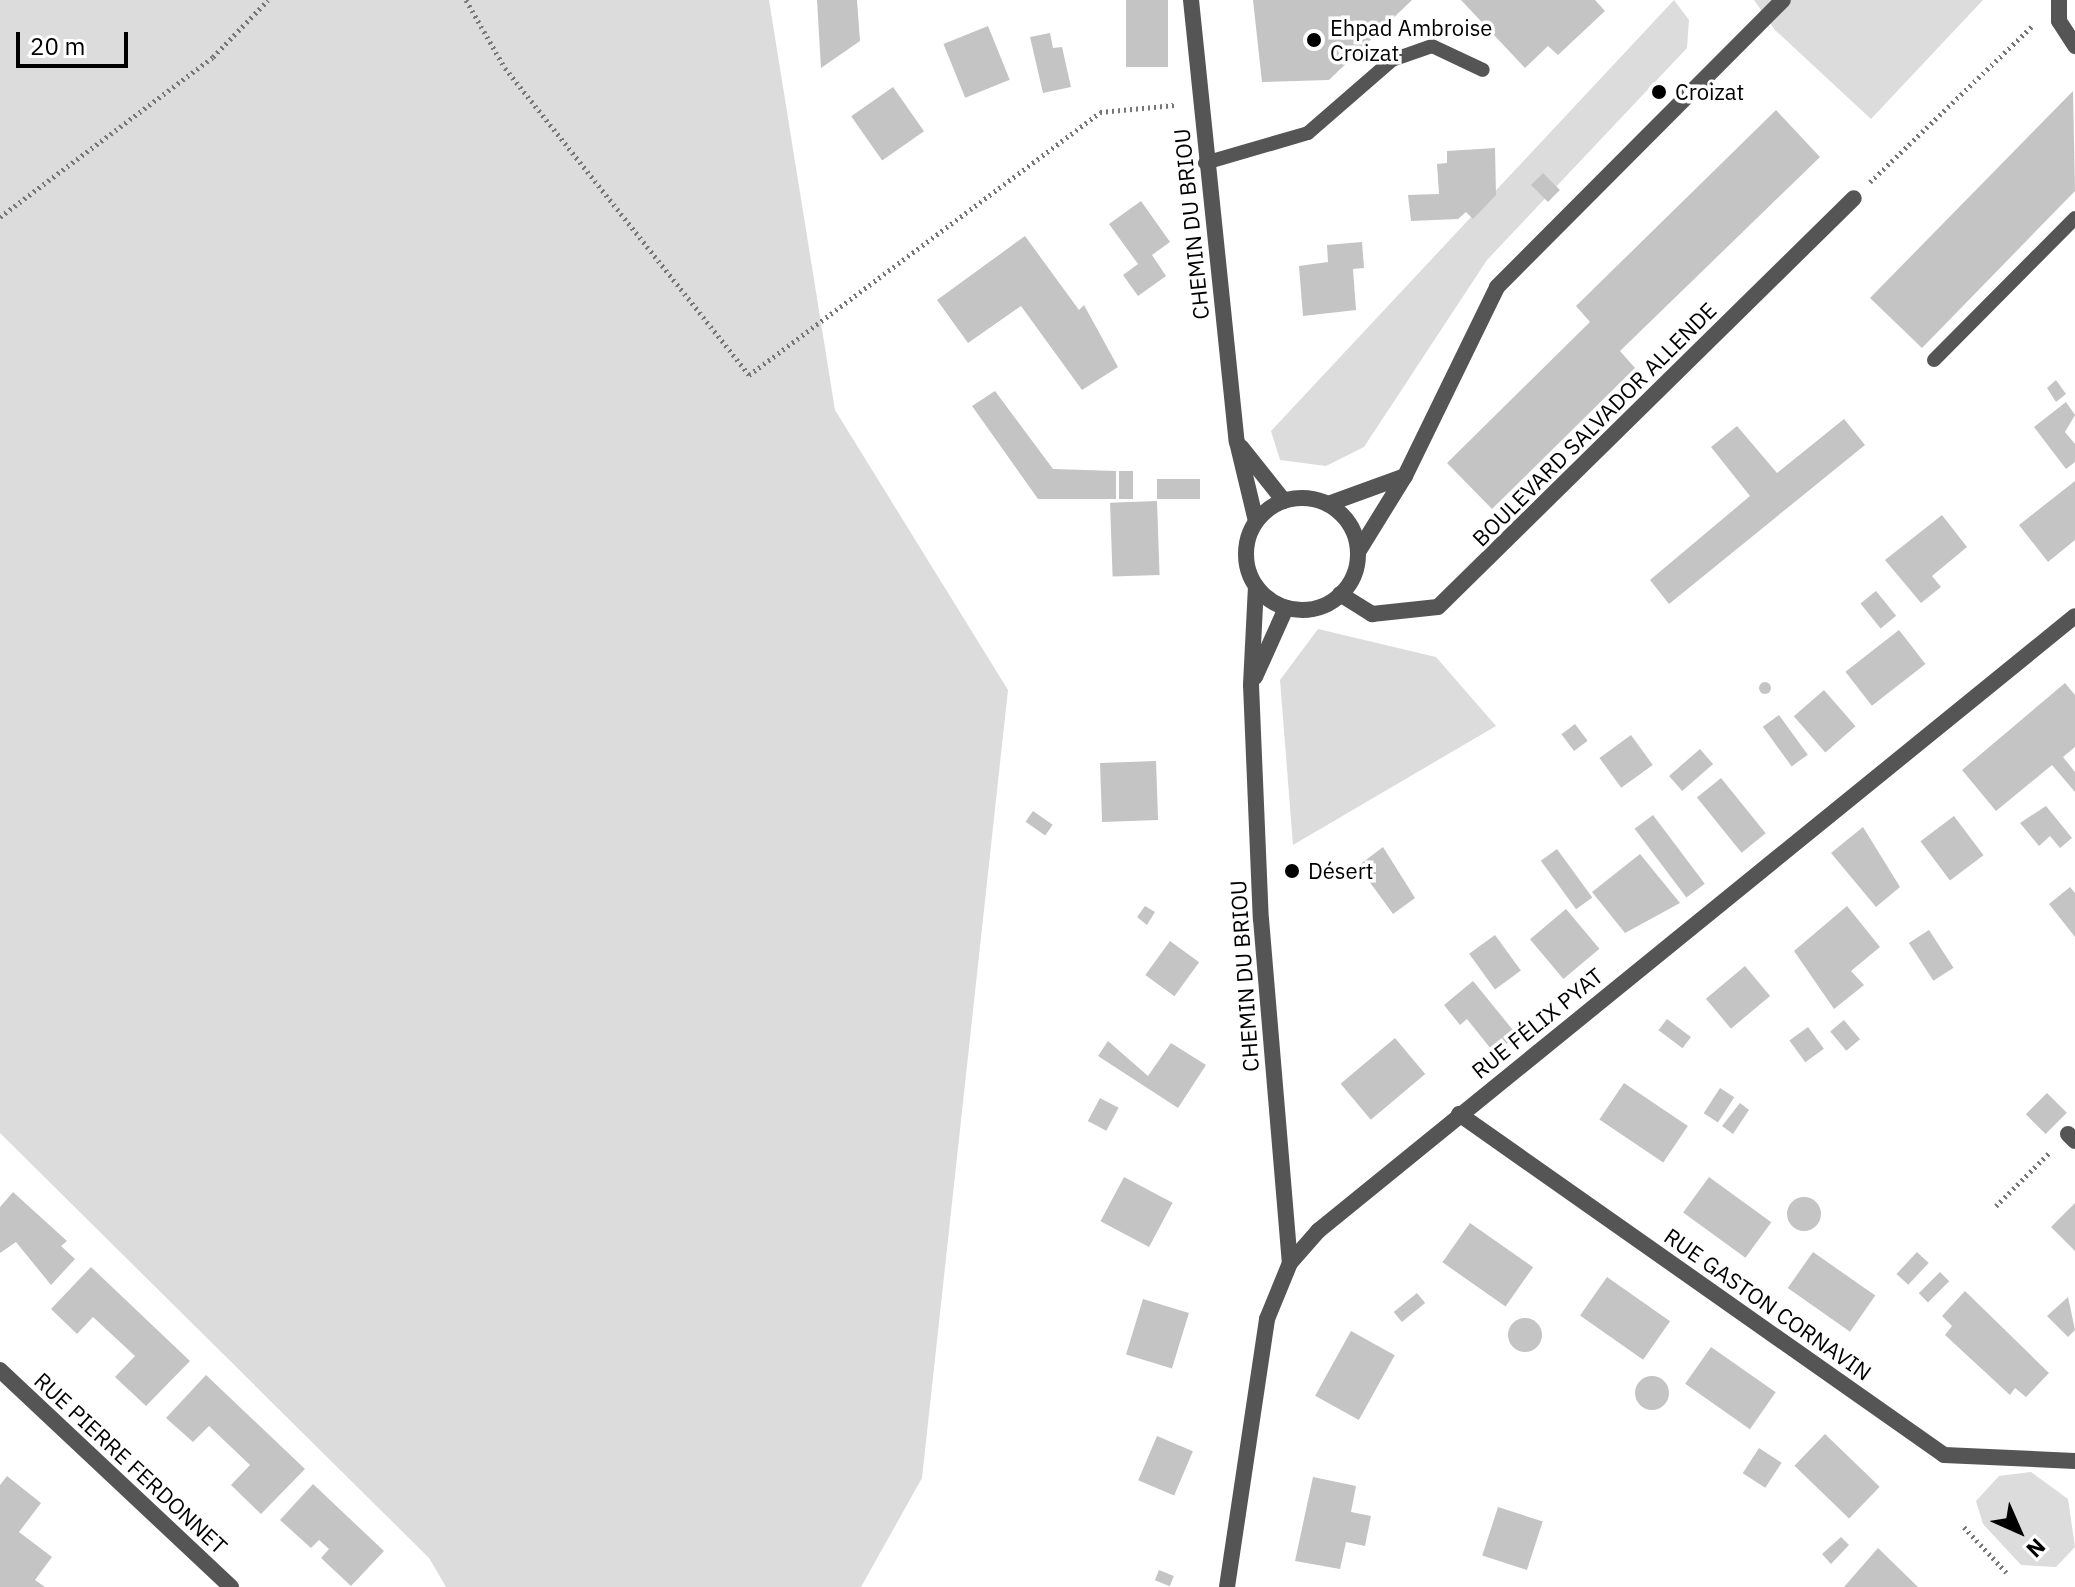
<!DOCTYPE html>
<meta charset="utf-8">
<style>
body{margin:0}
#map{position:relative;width:2075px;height:1587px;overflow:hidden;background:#fff;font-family:"IBM Plex Sans",sans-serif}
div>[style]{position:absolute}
.green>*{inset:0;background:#dcdcdc}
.building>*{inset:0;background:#c4c4c4;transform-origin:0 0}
.round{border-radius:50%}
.path>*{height:5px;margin-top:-2.5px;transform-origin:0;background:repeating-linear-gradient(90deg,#777 0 2px,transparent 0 6px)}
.service>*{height:14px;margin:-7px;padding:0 7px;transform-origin:7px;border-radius:7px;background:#555}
.minor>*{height:16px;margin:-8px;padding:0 8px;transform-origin:8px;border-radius:8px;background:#555}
.tertiary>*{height:16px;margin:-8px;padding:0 8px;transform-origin:8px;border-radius:8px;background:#555}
.tertiary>.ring{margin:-8px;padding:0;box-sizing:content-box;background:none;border:16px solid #555;border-radius:50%}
.dots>*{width:22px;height:22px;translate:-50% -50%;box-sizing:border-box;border:4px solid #fff;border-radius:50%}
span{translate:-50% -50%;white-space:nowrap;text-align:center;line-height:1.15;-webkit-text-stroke:7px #fff;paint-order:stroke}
.poi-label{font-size:22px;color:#000}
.left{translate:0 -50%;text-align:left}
.street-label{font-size:22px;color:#000}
.north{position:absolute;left:1979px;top:1491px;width:80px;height:80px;-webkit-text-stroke:6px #fff;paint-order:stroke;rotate:135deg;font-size:22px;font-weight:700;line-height:32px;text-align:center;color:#000}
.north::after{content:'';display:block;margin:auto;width:28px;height:36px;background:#000;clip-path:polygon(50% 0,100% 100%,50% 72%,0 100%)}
.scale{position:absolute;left:16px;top:32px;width:112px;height:36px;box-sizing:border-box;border:4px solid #000;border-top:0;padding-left:10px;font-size:24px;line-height:28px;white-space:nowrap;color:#000;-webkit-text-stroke:6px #fff;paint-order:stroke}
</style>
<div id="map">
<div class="green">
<div style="clip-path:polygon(0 0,769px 0,835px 410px,1008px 690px,922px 1478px,861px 1587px,446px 1587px,429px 1558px,0 1133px)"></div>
<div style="clip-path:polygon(1674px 0,1689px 20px,1687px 48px,1487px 260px,1364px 447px,1326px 466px,1280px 460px,1271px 431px)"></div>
<div style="clip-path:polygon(1754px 0,1983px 0,1871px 119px,1775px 30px)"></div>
<div style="clip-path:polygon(1318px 629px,1436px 657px,1496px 726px,1293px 845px,1280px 680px)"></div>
<div style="clip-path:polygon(2031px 1472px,2068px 1499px,2075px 1547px,2056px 1567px,2021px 1565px,1983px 1524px,1976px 1501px,1999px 1476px)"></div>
</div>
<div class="building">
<div style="clip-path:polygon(817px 0,857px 0,860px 41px,821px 68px)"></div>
<div style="left:1126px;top:0;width:42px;height:67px"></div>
<div style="clip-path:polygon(1253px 0,1412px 0,1329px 80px,1262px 82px)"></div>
<div style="clip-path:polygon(1461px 0,1595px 0,1605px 11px,1558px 55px,1548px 46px,1525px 68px)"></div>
<div style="left:988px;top:26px;width:58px;height:48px;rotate:68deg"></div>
<div style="clip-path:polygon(1050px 33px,1053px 48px,1062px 47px,1071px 87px,1043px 93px,1030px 37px)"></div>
<div style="left:893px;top:87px;width:54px;height:51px;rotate:55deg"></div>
<div style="clip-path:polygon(2073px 91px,2075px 191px,1922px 348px,1870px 298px)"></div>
<div style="clip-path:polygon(1776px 110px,1820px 157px,1620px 351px,1635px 368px,1492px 509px,1447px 463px,1590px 322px,1576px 306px)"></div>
<div style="clip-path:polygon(1495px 148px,1496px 195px,1473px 219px,1466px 212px,1458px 219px,1411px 221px,1408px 195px,1439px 194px,1437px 164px,1447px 163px,1447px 151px)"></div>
<div style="left:1543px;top:173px;width:24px;height:17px;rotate:45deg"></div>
<div style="clip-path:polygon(1141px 201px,1170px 242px,1152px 255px,1166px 276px,1138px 296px,1123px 275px,1138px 264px,1109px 224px)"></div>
<div style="clip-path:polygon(1025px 236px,1079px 310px,1084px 305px,1118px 367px,1082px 390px,1021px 306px,968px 343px,937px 300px)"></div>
<div style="clip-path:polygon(1362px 242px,1364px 268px,1353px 269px,1356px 310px,1303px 316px,1299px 266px,1328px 262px,1327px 245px)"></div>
<div style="clip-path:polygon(2056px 380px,2066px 394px,2056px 402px,2047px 388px)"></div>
<div style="clip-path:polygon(995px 391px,1053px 469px,1116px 471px,1116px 499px,1038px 499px,972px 406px)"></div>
<div style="clip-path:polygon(2066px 402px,2075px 415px,2065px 432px,2075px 444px,2075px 462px,2066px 469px,2034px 427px)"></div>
<div style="clip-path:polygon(1844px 419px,1865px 445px,1669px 604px,1650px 580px,1750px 496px,1711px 447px,1737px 426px,1777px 473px)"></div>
<div style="left:1119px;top:471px;width:14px;height:28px"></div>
<div style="left:1157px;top:479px;width:43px;height:20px"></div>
<div style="clip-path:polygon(2075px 481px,2075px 540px,2048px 562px,2019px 525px)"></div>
<div style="left:1157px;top:501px;width:74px;height:47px;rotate:88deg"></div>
<div style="clip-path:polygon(1942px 515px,1967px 547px,1932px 576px,1941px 587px,1921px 603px,1885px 560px)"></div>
<div style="left:1876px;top:591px;width:32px;height:20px;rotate:51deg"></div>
<div style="left:1899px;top:630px;width:43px;height:68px;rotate:52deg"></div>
<div class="round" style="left:1759px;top:682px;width:12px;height:12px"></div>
<div style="clip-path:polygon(2065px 683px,2075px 695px,2075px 747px,2063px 757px,2075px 772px,2075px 792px,2052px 765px,1996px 811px,1962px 770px)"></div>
<div style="left:1824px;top:690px;width:48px;height:40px;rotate:49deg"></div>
<div style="left:1779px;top:715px;width:49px;height:20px;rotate:54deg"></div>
<div style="left:1575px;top:724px;width:21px;height:17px;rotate:53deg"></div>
<div style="left:1631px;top:735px;width:37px;height:39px;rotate:54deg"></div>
<div style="left:1700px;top:749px;width:20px;height:41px;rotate:49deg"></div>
<div style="left:1156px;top:761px;width:59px;height:56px;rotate:88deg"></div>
<div style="left:1721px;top:778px;width:71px;height:31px;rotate:51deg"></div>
<div style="clip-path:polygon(2046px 806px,2072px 838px,2060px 848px,2050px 836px,2039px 846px,2020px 823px)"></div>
<div style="left:1033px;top:811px;width:24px;height:13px;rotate:35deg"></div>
<div style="left:1653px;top:815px;width:86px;height:23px;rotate:53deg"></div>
<div style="left:1954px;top:816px;width:49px;height:42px;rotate:53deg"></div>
<div style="clip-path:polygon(1863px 827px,1900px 887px,1876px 907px,1831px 853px)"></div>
<div style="clip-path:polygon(1383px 847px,1415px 898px,1393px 914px,1358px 866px)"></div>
<div style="left:1557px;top:849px;width:60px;height:20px;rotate:54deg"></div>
<div style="clip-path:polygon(1640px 854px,1680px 903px,1625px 933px,1592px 892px)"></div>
<div style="clip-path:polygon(2070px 887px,2075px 893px,2075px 937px,2049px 904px)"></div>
<div style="clip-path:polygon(1145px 906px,1155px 912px,1147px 925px,1137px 917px)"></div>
<div style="clip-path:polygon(1847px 906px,1880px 947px,1851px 971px,1864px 985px,1834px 1009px,1794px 951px)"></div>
<div style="left:1566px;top:909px;width:52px;height:47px;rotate:50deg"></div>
<div style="left:1929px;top:930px;width:45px;height:24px;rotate:57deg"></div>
<div style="left:1495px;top:935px;width:44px;height:32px;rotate:54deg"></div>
<div style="left:1170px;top:941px;width:36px;height:42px;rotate:36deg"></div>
<div style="left:1745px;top:966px;width:39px;height:51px;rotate:50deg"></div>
<div style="clip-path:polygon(1473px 981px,1517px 1035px,1495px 1054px,1467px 1019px,1460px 1025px,1444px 1005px)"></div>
<div style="left:1667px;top:1019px;width:30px;height:14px;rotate:37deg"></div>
<div style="left:1844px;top:1020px;width:25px;height:18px;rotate:50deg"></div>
<div style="left:1808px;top:1027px;width:27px;height:23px;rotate:54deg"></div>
<div style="left:1395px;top:1038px;width:47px;height:71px;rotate:50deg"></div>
<div style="clip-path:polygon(1108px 1041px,1148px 1076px,1171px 1043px,1206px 1065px,1178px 1108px,1098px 1056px)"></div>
<div style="left:1624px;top:1083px;width:77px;height:44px;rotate:34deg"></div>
<div style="left:1720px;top:1088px;width:17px;height:30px;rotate:33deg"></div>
<div style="left:2047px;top:1093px;width:28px;height:30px;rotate:45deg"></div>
<div style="left:1100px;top:1098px;width:21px;height:26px;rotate:28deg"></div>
<div style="clip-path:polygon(1740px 1103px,1749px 1110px,1733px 1134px,1722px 1126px)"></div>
<div style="left:1124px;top:1177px;width:55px;height:50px;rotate:28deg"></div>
<div style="left:1709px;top:1177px;width:77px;height:44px;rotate:36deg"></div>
<div style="clip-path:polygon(13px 1192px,67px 1241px,61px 1246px,75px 1259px,51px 1285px,16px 1242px,0 1253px,0 1207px)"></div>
<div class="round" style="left:1787px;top:1197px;width:34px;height:34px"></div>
<div style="clip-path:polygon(2075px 1203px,2075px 1251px,2051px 1227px)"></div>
<div style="left:1470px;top:1223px;width:77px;height:48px;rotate:35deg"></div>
<div style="left:1813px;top:1252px;width:76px;height:44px;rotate:35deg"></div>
<div style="left:1917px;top:1252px;width:16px;height:30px;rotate:43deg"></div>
<div style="clip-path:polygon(91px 1267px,190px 1361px,146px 1406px,115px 1377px,135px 1356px,93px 1317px,77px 1334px,51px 1309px)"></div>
<div style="left:1940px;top:1272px;width:13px;height:30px;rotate:45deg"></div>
<div style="left:1607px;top:1277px;width:77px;height:47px;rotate:35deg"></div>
<div style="clip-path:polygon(1965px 1291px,2049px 1373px,2026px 1397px,2015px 1388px,2010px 1395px,1945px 1335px,1952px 1326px,1942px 1316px)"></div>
<div style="left:1417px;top:1293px;width:13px;height:30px;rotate:51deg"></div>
<div style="clip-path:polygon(2068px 1297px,2075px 1330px,2068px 1337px,2047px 1316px)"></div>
<div style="left:1143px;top:1299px;width:48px;height:58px;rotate:17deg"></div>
<div class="round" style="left:1508px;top:1318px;width:34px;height:34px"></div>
<div style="left:1351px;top:1331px;width:50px;height:74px;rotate:29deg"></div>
<div style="left:1711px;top:1347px;width:79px;height:45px;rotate:35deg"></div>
<div style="clip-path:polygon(206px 1375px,305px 1469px,261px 1514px,231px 1485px,250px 1465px,209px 1426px,193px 1442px,166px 1418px)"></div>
<div class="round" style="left:1635px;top:1376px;width:34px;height:34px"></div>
<div style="left:1825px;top:1434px;width:76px;height:44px;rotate:44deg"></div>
<div style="left:1157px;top:1436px;width:39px;height:48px;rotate:23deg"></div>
<div style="left:1759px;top:1448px;width:27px;height:30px;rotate:33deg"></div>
<div style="clip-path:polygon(7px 1476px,41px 1503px,19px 1532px,52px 1557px,35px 1580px,45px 1587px,0 1587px,0 1485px)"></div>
<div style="clip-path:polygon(1313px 1477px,1356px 1486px,1351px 1512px,1371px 1516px,1365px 1546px,1346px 1542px,1340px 1569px,1295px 1561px)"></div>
<div style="clip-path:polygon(313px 1484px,384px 1551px,351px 1586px,321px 1558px,329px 1549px,319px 1540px,311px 1548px,280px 1520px)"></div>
<div style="left:1498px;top:1507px;width:47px;height:51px;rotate:18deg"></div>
<div style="clip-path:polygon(1841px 1537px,1849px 1545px,1831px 1564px,1822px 1554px)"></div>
<div style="clip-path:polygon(1878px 1548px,1918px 1587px,1844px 1587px)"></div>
<div style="left:1159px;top:1570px;width:16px;height:11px;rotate:22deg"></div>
</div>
<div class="path">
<div style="left:466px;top:0;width:78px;rotate:60.2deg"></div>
<div style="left:505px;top:68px;width:392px;rotate:51.5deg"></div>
<div style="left:749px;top:375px;width:439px;rotate:-36.8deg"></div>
<div style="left:1100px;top:112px;width:75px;rotate:-5.3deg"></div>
<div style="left:1870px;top:182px;width:226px;rotate:-43.9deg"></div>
<div style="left:0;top:217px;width:266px;rotate:-36.9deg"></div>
<div style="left:213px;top:57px;width:79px;rotate:-46deg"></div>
<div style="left:1996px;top:1206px;width:75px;rotate:-45deg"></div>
<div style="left:1964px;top:1527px;width:62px;rotate:47deg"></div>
</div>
<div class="service">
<div style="left:1205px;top:163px;width:107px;rotate:-16.2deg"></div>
<div style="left:1308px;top:133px;width:111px;rotate:-41deg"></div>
<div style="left:1392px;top:60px;width:42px;rotate:-19.3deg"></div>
<div style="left:1432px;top:46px;width:56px;rotate:25.2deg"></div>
<div style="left:1934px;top:360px;width:200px;rotate:-45.2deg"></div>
</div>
<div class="minor">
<div style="left:2059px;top:0;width:21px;rotate:90deg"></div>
<div style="left:2059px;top:21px;width:30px;rotate:57deg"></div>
<div style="left:1328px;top:504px;width:82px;rotate:-20deg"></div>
<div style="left:1358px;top:552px;width:89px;rotate:-58.3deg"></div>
<div style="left:1405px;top:476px;width:210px;rotate:-64deg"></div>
<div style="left:1497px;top:287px;width:405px;rotate:-45.1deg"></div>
<div style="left:1340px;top:594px;width:38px;rotate:32deg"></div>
<div style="left:1372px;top:614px;width:66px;rotate:-6.1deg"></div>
<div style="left:1438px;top:607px;width:583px;rotate:-44.51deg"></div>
<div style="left:1459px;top:1114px;width:593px;rotate:35.11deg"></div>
<div style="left:1944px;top:1455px;width:131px;rotate:2.6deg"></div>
<div style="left:2068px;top:1134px;width:10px;rotate:45deg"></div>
<div style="left:0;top:1370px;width:317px;rotate:43.2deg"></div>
</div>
<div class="tertiary">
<div style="left:1191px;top:0;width:444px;rotate:84.1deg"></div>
<div style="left:1237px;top:442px;width:81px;rotate:76.5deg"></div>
<div style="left:1241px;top:447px;width:69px;rotate:51.5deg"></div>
<div class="ring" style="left:1246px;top:498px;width:96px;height:96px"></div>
<div style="left:1256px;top:586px;width:99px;rotate:92.9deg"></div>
<div style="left:1251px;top:685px;width:234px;rotate:87.6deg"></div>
<div style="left:1261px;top:919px;width:345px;rotate:85.2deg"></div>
<div style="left:1255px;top:677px;width:76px;rotate:-65.8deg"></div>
<div style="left:1227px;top:1587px;width:271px;rotate:-81.5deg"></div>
<div style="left:1267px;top:1319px;width:61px;rotate:-67.7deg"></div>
<div style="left:1290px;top:1263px;width:43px;rotate:-48.8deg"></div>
<div style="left:1318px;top:1231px;width:975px;rotate:-39.09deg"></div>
</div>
<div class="dots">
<div style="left:1314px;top:40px;background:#000"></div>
<div style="left:1659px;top:92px;background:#000"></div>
<div style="left:1292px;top:871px;background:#000"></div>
</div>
<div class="poi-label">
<span class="left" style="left:1330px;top:40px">Ehpad Ambroise<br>Croizat</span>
<span class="left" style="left:1675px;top:92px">Croizat</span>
<span class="left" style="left:1308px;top:871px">Désert</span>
</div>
<div class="street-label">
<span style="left:1191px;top:224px;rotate:-96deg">CHEMIN DU BRIOU</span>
<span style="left:1594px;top:424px;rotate:-45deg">BOULEVARD SALVADOR ALLENDE</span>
<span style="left:1244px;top:976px;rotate:-94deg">CHEMIN DU BRIOU</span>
<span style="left:1537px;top:1023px;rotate:-39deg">RUE FÉLIX PYAT</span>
<span style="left:1768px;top:1304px;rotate:35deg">RUE GASTON CORNAVIN</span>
<span style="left:131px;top:1463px;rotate:43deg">RUE PIERRE FERDONNET</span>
</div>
<div class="north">N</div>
<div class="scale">20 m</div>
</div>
